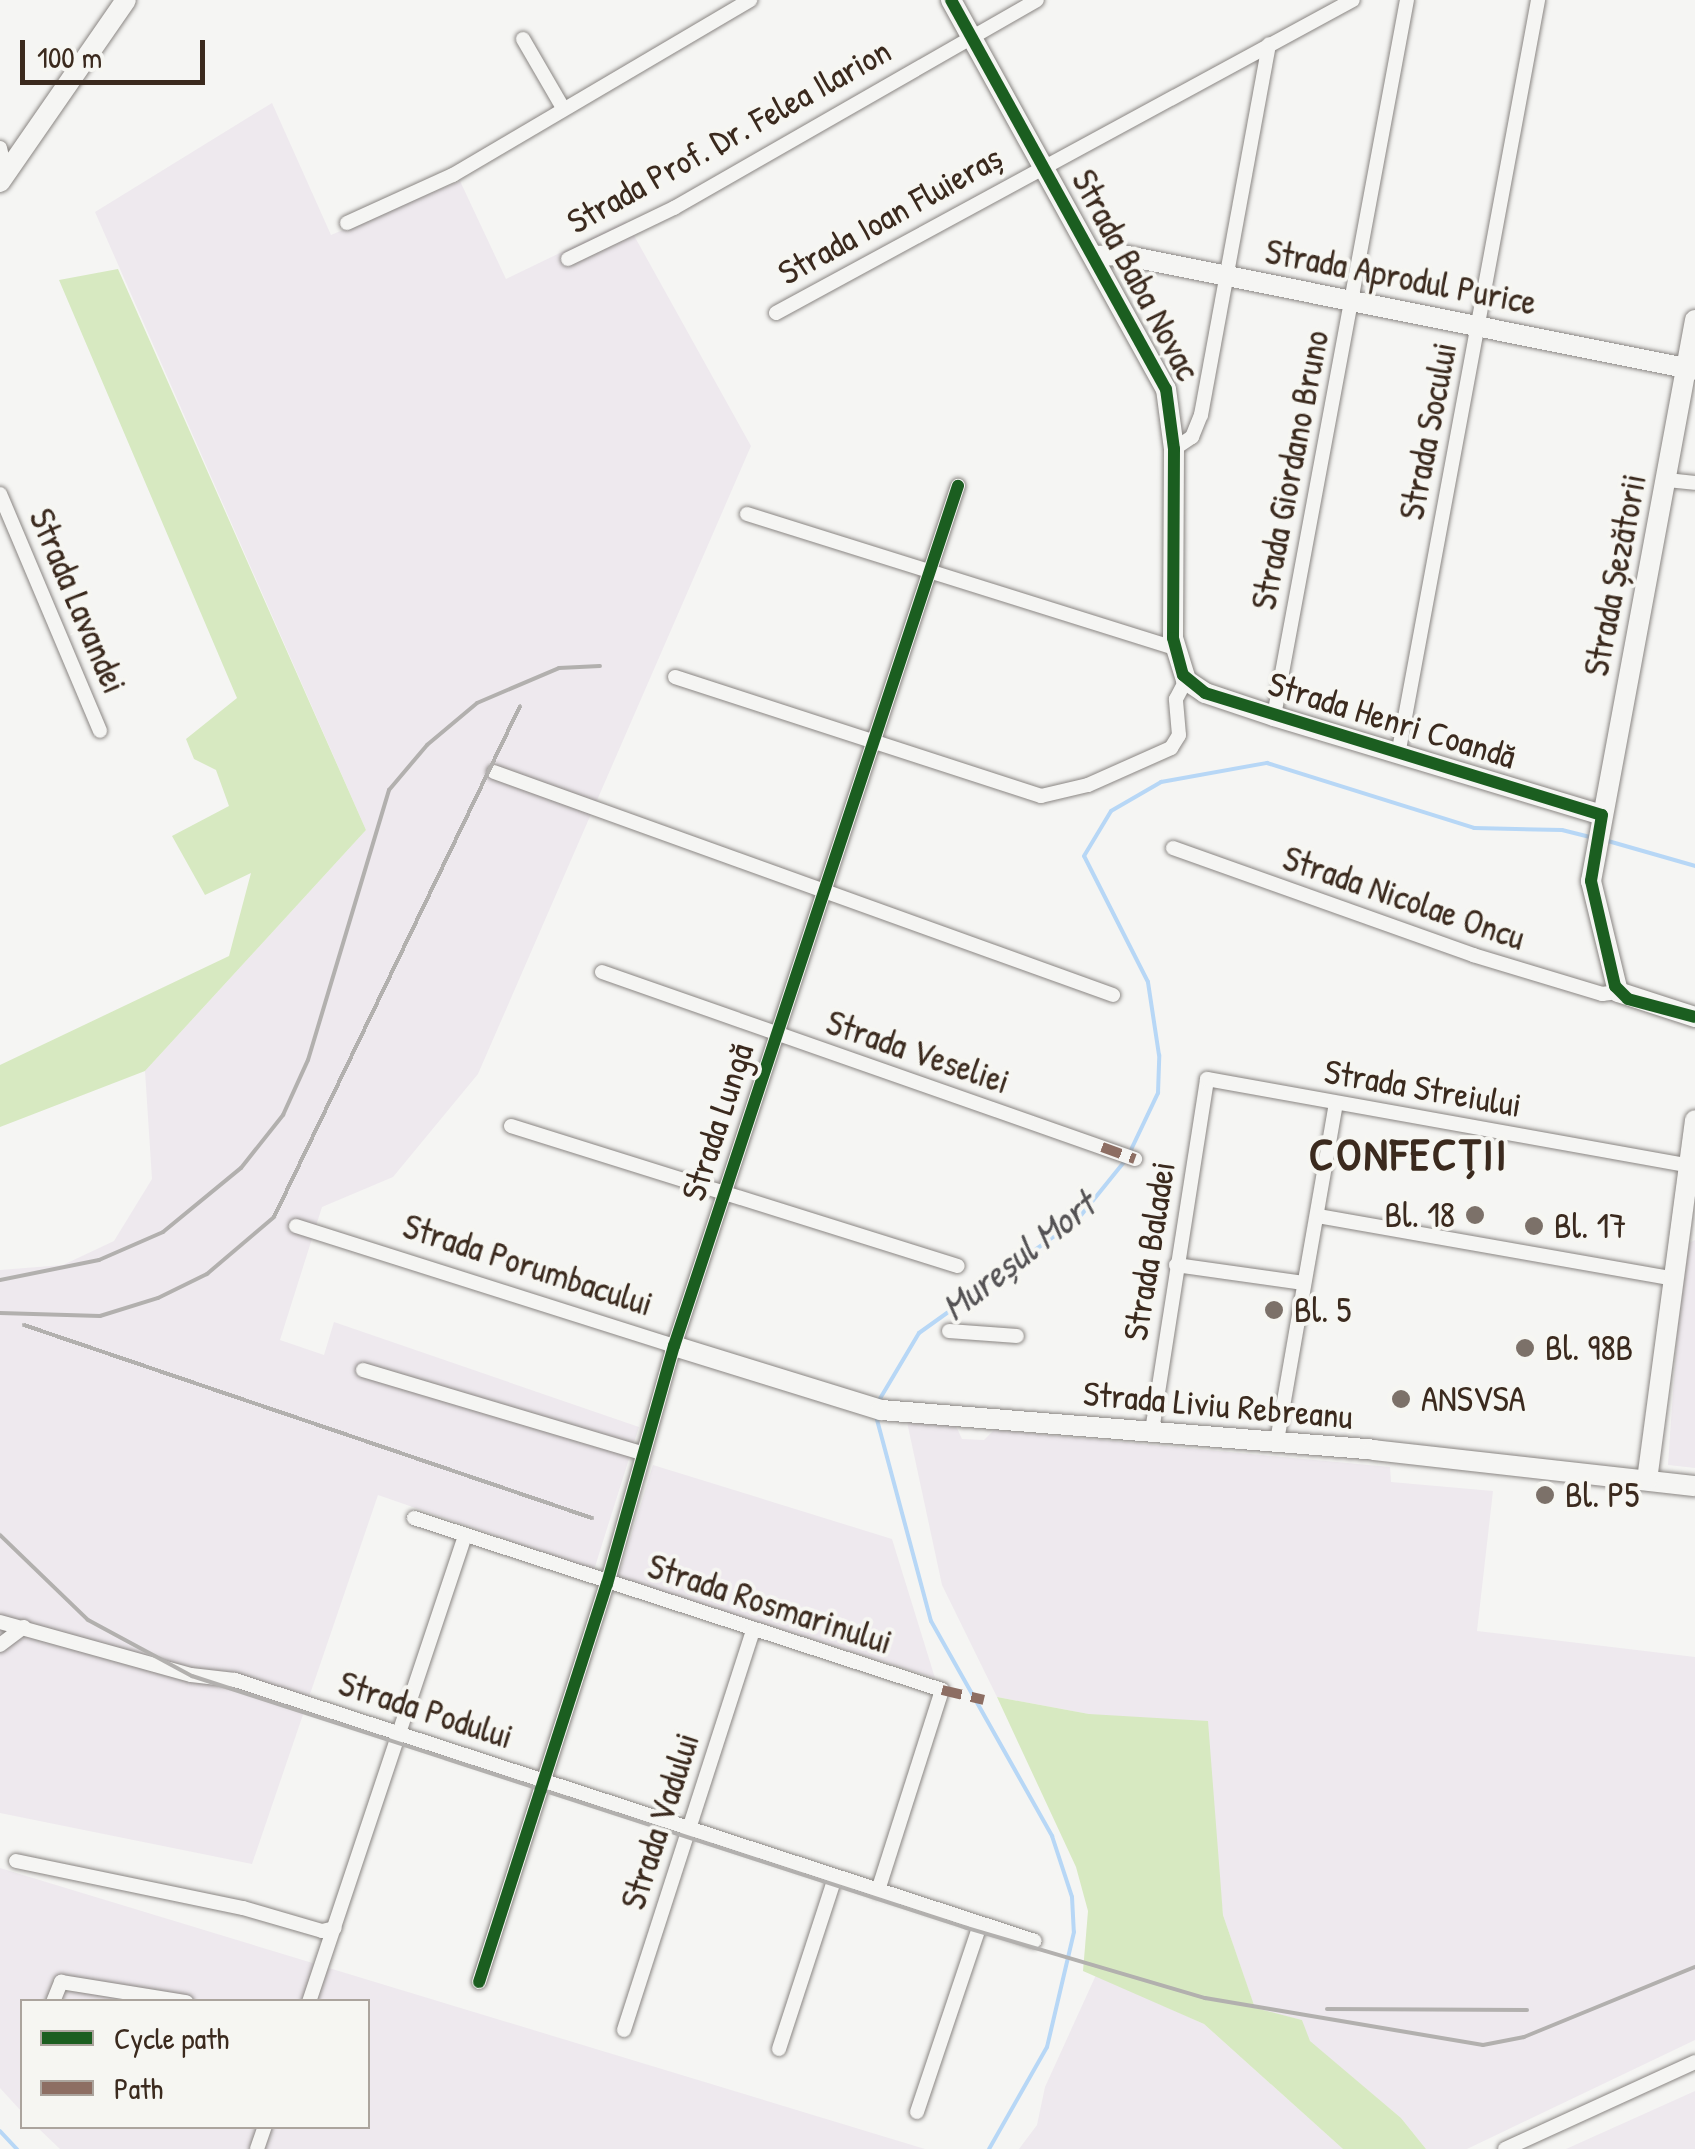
<!DOCTYPE html>
<meta charset="utf-8">
<style>
body{margin:0}
#map{position:relative;width:1695px;height:2149px;overflow:hidden;background:#f5f5f3;font-family:"Patrick Hand",sans-serif}
div>[style]{position:absolute}
.built>*{inset:0;background:#eee9ee}
.green>*{inset:0;background:#d7e9c1}
.stream>*{height:4px;margin:-2px;padding:0 2px;transform-origin:2px;border-radius:2px;background:#b7d7f6}
.roads{filter:drop-shadow(0 0 2px #8a8683) drop-shadow(0 0 2px #8a8683)}
.street>*{height:14px;margin:-7px;padding:0 7px;transform-origin:7px;border-radius:7px;background:#f5f5f3}
.secondary>*{height:20px;margin:-10px;padding:0 10px;transform-origin:10px;border-radius:10px;background:#f5f5f3}
.rail>*{height:4px;margin:-2px;padding:0 2px;transform-origin:2px;border-radius:2px;background:#b2b0ae}
.quiet>*{height:10px;margin-top:-5px;transform-origin:0;background:repeating-linear-gradient(90deg,#8d6e63 0 20px,transparent 0 30px)}
.cycleway>*{height:12px;margin:-6px;padding:0 6px;transform-origin:6px;border-radius:6px;background:#1b5e20}
.dots>*{width:28px;height:28px;translate:-50% -50%;box-sizing:border-box;border:5px solid #f6f6f2;border-radius:50%}
span{translate:-50% -50%;white-space:nowrap;text-align:center;line-height:1.15;-webkit-text-stroke:8px #f6f6f2;paint-order:stroke}
.street-label{font-size:35px;color:#3b2a1e}
.poi-label{font-size:35px;color:#3b2a1e}
.right{translate:-100% -50%;text-align:right}
.left{translate:0 -50%;text-align:left}
.water-label{font-size:38px;color:#545254;font-style:italic}
.district-label{font-size:45px;color:#3b2a1e;font-weight:700;letter-spacing:2.5px}
.legend{position:absolute;left:20px;top:1999px;width:350px;height:130px;box-sizing:border-box;background:#f6f6f2;border:2px solid #aba49d;margin:0;padding:12px 18px;list-style:none;font-size:30px;color:#3b2a1e}
.legend li{display:flex;align-items:center;gap:20px;height:50px}
.legend b{width:50px;border:2px solid #aba49d}
.scale{position:absolute;left:20px;top:40px;width:185px;height:45px;box-sizing:border-box;border:5px solid #3b2a1e;border-top:0;padding-left:12px;font-size:30px;line-height:35px;white-space:nowrap;color:#3b2a1e;-webkit-text-stroke:8px #f6f6f2;paint-order:stroke}
</style>
<div id="map">
<div class="built">
<div style="clip-path:polygon(272px 103px,331px 235px,460px 181px,506px 279px,626px 221px,751px 446px,478px 1074px,393px 1177px,322px 1207px,280px 1340px,324px 1355px,334px 1322px,639px 1427px,594px 1570px,378px 1495px,252px 1864px,0 1813px,0 1270px,63px 1265px,114px 1241px,152px 1179px,145px 1071px,366px 830px,95px 212px)"></div>
<div style="clip-path:polygon(1695px 1240px,1695px 1468px,1668px 1465px,1683px 1246px)"></div>
<div style="clip-path:polygon(907px 1422px,956px 1426px,962px 1439px,984px 1440px,994px 1430px,1390px 1467px,1391px 1482px,1493px 1491px,1477px 1631px,1695px 1657px,1695px 2040px,1467px 2149px,1426px 2149px,1401px 2118px,1309px 2041px,1302px 2020px,1255px 2009px,1223px 1915px,1214px 1828px,1089px 1714px,997px 1697px,942px 1585px)"></div>
<div style="clip-path:polygon(653px 1465px,892px 1539px,935px 1678px,618px 1578px)"></div>
<div style="clip-path:polygon(0 1868px,925px 2149px,60px 2149px,37px 2127px,368px 2126px,368px 2002px,22px 2002px,22px 2112px,0 2088px)"></div>
<div style="clip-path:polygon(1096px 1975px,1204px 2024px,1343px 2149px,1019px 2149px,1037px 2125px,1045px 2087px)"></div>
<div style="clip-path:polygon(1695px 2091px,1695px 2149px,1566px 2149px)"></div>
</div>
<div class="green">
<div style="clip-path:polygon(118px 269px,366px 830px,145px 1071px,0 1127px,0 1065px,229px 956px,251px 873px,205px 895px,172px 836px,229px 806px,216px 770px,194px 759px,186px 739px,237px 698px,59px 280px)"></div>
<div style="clip-path:polygon(997px 1697px,1089px 1714px,1208px 1721px,1223px 1915px,1255px 2008px,1302px 2020px,1310px 2041px,1401px 2118px,1426px 2149px,1343px 2149px,1204px 2024px,1083px 1971px,1088px 1911px,1076px 1867px)"></div>
</div>
<div class="stream">
<div style="left:1608px;top:841px;width:91px;rotate:16deg"></div>
<div style="left:1129px;top:1154px;width:68px;rotate:-64.6deg"></div>
<div style="left:1158px;top:1093px;width:38px;rotate:-88deg"></div>
<div style="left:1159px;top:1055px;width:74px;rotate:-98.6deg"></div>
<div style="left:1148px;top:982px;width:141px;rotate:-116.9deg"></div>
<div style="left:1084px;top:856px;width:52px;rotate:-59deg"></div>
<div style="left:1111px;top:811px;width:58px;rotate:-30.1deg"></div>
<div style="left:1161px;top:782px;width:108px;rotate:-10.2deg"></div>
<div style="left:1267px;top:763px;width:217px;rotate:17.4deg"></div>
<div style="left:1474px;top:828px;width:88px;rotate:1.3deg"></div>
<div style="left:1562px;top:830px;width:33px;rotate:14deg"></div>
<div style="left:878px;top:1402px;width:80px;rotate:-59.3deg"></div>
<div style="left:919px;top:1333px;width:196px;rotate:-35.6deg"></div>
<div style="left:1078px;top:1219px;width:73px;rotate:-51.1deg"></div>
<div style="left:876px;top:1416px;width:212px;rotate:75deg"></div>
<div style="left:931px;top:1621px;width:247px;rotate:60.6deg"></div>
<div style="left:1052px;top:1836px;width:64px;rotate:71.8deg"></div>
<div style="left:1072px;top:1897px;width:35px;rotate:87deg"></div>
<div style="left:1074px;top:1932px;width:118px;rotate:103.2deg"></div>
<div style="left:1047px;top:2047px;width:117px;rotate:119.6deg"></div>
<div style="left:0;top:2131px;width:25px;rotate:47deg"></div>
</div>
<div class="roads">
<div class="street">
<div style="left:523px;top:39px;width:80px;rotate:59.9deg"></div>
<div style="left:0;top:148px;width:28px;rotate:77deg"></div>
<div style="left:347px;top:223px;width:116px;rotate:-24.4deg"></div>
<div style="left:453px;top:175px;width:345px;rotate:-30.5deg"></div>
<div style="left:568px;top:259px;width:118px;rotate:-25.7deg"></div>
<div style="left:674px;top:208px;width:418px;rotate:-29.8deg"></div>
<div style="left:776px;top:313px;width:656px;rotate:-28.48deg"></div>
<div style="left:1174px;top:449px;width:22px;rotate:-34deg"></div>
<div style="left:1192px;top:437px;width:24px;rotate:-68deg"></div>
<div style="left:1201px;top:415px;width:377px;rotate:-79.6deg"></div>
<div style="left:1667px;top:480px;width:28px;rotate:6deg"></div>
<div style="left:0;top:494px;width:257px;rotate:67.1deg"></div>
<div style="left:747px;top:514px;width:448px;rotate:17.4deg"></div>
<div style="left:675px;top:677px;width:385px;rotate:18deg"></div>
<div style="left:1041px;top:796px;width:48px;rotate:-13.2deg"></div>
<div style="left:1088px;top:785px;width:91px;rotate:-24deg"></div>
<div style="left:1171px;top:748px;width:15px;rotate:-58deg"></div>
<div style="left:1179px;top:735px;width:36px;rotate:-95deg"></div>
<div style="left:1176px;top:699px;width:21px;rotate:-62deg"></div>
<div style="left:1274px;top:716px;width:728px;rotate:-79.48deg"></div>
<div style="left:1398px;top:755px;width:768px;rotate:-79.49deg"></div>
<div style="left:494px;top:772px;width:658px;rotate:19.81deg"></div>
<div style="left:1173px;top:848px;width:319px;rotate:19.6deg"></div>
<div style="left:1473px;top:955px;width:135px;rotate:16.8deg"></div>
<div style="left:1602px;top:994px;width:16px;rotate:-7deg"></div>
<div style="left:602px;top:972px;width:565px;rotate:19.33deg"></div>
<div style="left:511px;top:1126px;width:468px;rotate:17.4deg"></div>
<div style="left:1318px;top:1216px;width:357px;rotate:10deg"></div>
<div style="left:296px;top:1226px;width:397px;rotate:17.6deg"></div>
<div style="left:1176px;top:1265px;width:129px;rotate:8deg"></div>
<div style="left:949px;top:1331px;width:68px;rotate:4.2deg"></div>
<div style="left:363px;top:1370px;width:291px;rotate:16.6deg"></div>
<div style="left:1152px;top:1431px;width:356px;rotate:-81.1deg"></div>
<div style="left:1207px;top:1079px;width:487px;rotate:10.2deg"></div>
<div style="left:1277px;top:1441px;width:343px;rotate:-80.1deg"></div>
<div style="left:414px;top:1518px;width:555px;rotate:18.04deg"></div>
<div style="left:942px;top:1690px;width:211px;rotate:107.7deg"></div>
<div style="left:0;top:1622px;width:198px;rotate:15.5deg"></div>
<div style="left:191px;top:1675px;width:44px;rotate:6.5deg"></div>
<div style="left:235px;top:1680px;width:841px;rotate:18.07deg"></div>
<div style="left:0;top:1645px;width:30px;rotate:-37deg"></div>
<div style="left:16px;top:1861px;width:232px;rotate:11.7deg"></div>
<div style="left:243px;top:1908px;width:82px;rotate:16.2deg"></div>
<div style="left:322px;top:1931px;width:13px;rotate:-13deg"></div>
<div style="left:479px;top:1982px;width:418px;rotate:-72.2deg"></div>
<div style="left:607px;top:1584px;width:247px;rotate:-74.3deg"></div>
<div style="left:674px;top:1346px;width:906px;rotate:-71.73deg"></div>
<div style="left:53px;top:2002px;width:22px;rotate:-68deg"></div>
<div style="left:61px;top:1982px;width:127px;rotate:9.1deg"></div>
<div style="left:309px;top:2002px;width:491px;rotate:-71.5deg"></div>
<div style="left:624px;top:2030px;width:420px;rotate:-72.1deg"></div>
<div style="left:779px;top:2049px;width:180px;rotate:-71.9deg"></div>
<div style="left:917px;top:2112px;width:197px;rotate:-71.4deg"></div>
<div style="left:257px;top:2149px;width:24px;rotate:-71deg"></div>
<div style="left:1505px;top:2149px;width:209px;rotate:-24.6deg"></div>
</div>
<div class="secondary">
<div style="left:951px;top:0;width:444px;rotate:61.1deg"></div>
<div style="left:1166px;top:389px;width:61px;rotate:82.4deg"></div>
<div style="left:1174px;top:449px;width:189px;rotate:90.3deg"></div>
<div style="left:1173px;top:638px;width:44px;rotate:72.8deg"></div>
<div style="left:1186px;top:680px;width:23px;rotate:34deg"></div>
<div style="left:1205px;top:693px;width:73px;rotate:18.4deg"></div>
<div style="left:1274px;top:716px;width:343px;rotate:16.8deg"></div>
<div style="left:0;top:182px;width:221px;rotate:-55.3deg"></div>
<div style="left:1093px;top:256px;width:30px;rotate:-2deg"></div>
<div style="left:1123px;top:255px;width:583px;rotate:11.37deg"></div>
<div style="left:1695px;top:320px;width:571px;rotate:100.5deg"></div>
<div style="left:1591px;top:881px;width:114px;rotate:76.3deg"></div>
<div style="left:1618px;top:992px;width:81px;rotate:18deg"></div>
<div style="left:674px;top:1346px;width:217px;rotate:17.2deg"></div>
<div style="left:881px;top:1410px;width:494px;rotate:4.6deg"></div>
<div style="left:1373px;top:1450px;width:324px;rotate:6.4deg"></div>
<div style="left:1647px;top:1480px;width:363px;rotate:-82.4deg"></div>
</div>
</div>
<div class="rail">
<div style="left:0;top:1280px;width:101px;rotate:-11.4deg"></div>
<div style="left:99px;top:1260px;width:70px;rotate:-23.6deg"></div>
<div style="left:163px;top:1232px;width:101px;rotate:-39.4deg"></div>
<div style="left:241px;top:1168px;width:68px;rotate:-51.6deg"></div>
<div style="left:283px;top:1115px;width:60px;rotate:-65.6deg"></div>
<div style="left:308px;top:1060px;width:282px;rotate:-73.3deg"></div>
<div style="left:389px;top:790px;width:59px;rotate:-49.8deg"></div>
<div style="left:427px;top:745px;width:65px;rotate:-40deg"></div>
<div style="left:477px;top:703px;width:89px;rotate:-23.1deg"></div>
<div style="left:559px;top:668px;width:41px;rotate:-2.8deg"></div>
<div style="left:0;top:1313px;width:100px;rotate:1.7deg"></div>
<div style="left:100px;top:1316px;width:61px;rotate:-17.2deg"></div>
<div style="left:158px;top:1298px;width:55px;rotate:-26.1deg"></div>
<div style="left:207px;top:1274px;width:88px;rotate:-40.4deg"></div>
<div style="left:274px;top:1217px;width:567px;rotate:-64.29deg"></div>
<div style="left:24px;top:1325px;width:600px;rotate:18.77deg"></div>
<div style="left:0;top:1535px;width:122px;rotate:44deg"></div>
<div style="left:88px;top:1620px;width:118px;rotate:28.3deg"></div>
<div style="left:192px;top:1676px;width:815px;rotate:18.01deg"></div>
<div style="left:967px;top:1928px;width:248px;rotate:16.4deg"></div>
<div style="left:1205px;top:1998px;width:282px;rotate:9.6deg"></div>
<div style="left:1483px;top:2045px;width:42px;rotate:-11deg"></div>
<div style="left:1524px;top:2037px;width:185px;rotate:-22.3deg"></div>
<div style="left:1327px;top:2009px;width:200px;rotate:0.3deg"></div>
</div>
<div class="quiet">
<div style="left:1102px;top:1147px;width:35px;rotate:20deg"></div>
<div style="left:942px;top:1690px;width:43px;rotate:13.4deg"></div>
</div>
<div class="cycleway">
<div style="left:951px;top:0;width:444px;rotate:61.1deg"></div>
<div style="left:1166px;top:389px;width:61px;rotate:82.4deg"></div>
<div style="left:1174px;top:449px;width:189px;rotate:90.3deg"></div>
<div style="left:1173px;top:638px;width:38px;rotate:75deg"></div>
<div style="left:1183px;top:675px;width:28px;rotate:39deg"></div>
<div style="left:1205px;top:693px;width:415px;rotate:17.1deg"></div>
<div style="left:1602px;top:815px;width:67px;rotate:99.5deg"></div>
<div style="left:1591px;top:881px;width:108px;rotate:77.1deg"></div>
<div style="left:1615px;top:986px;width:18px;rotate:45deg"></div>
<div style="left:1628px;top:999px;width:69px;rotate:15deg"></div>
<div style="left:479px;top:1982px;width:418px;rotate:-72.2deg"></div>
<div style="left:607px;top:1584px;width:247px;rotate:-74.3deg"></div>
<div style="left:674px;top:1346px;width:906px;rotate:-71.73deg"></div>
</div>
<div class="dots">
<div style="left:1475px;top:1215px;background:#7c7169"></div>
<div style="left:1534px;top:1226px;background:#7c7169"></div>
<div style="left:1274px;top:1310px;background:#7c7169"></div>
<div style="left:1525px;top:1348px;background:#7c7169"></div>
<div style="left:1401px;top:1399px;background:#7c7169"></div>
<div style="left:1545px;top:1495px;background:#7c7169"></div>
</div>
<div class="street-label">
<span style="left:729px;top:136px;rotate:-29deg">Strada Prof. Dr. Felea Ilarion</span>
<span style="left:890px;top:215px;rotate:-29deg">Strada Ioan Fluieraș</span>
<span style="left:1136px;top:275px;rotate:62deg">Strada Baba Novac</span>
<span style="left:1401px;top:277px;rotate:11deg">Strada Aprodul Purice</span>
<span style="left:1428px;top:431px;rotate:-79deg">Strada Socului</span>
<span style="left:1290px;top:470px;rotate:-79deg">Strada Giordano Bruno</span>
<span style="left:1615px;top:575px;rotate:-79deg">Strada Șezătorii</span>
<span style="left:78px;top:601px;rotate:67deg">Strada Lavandei</span>
<span style="left:1392px;top:720px;rotate:17deg">Strada Henri Coandă</span>
<span style="left:1404px;top:898px;rotate:19deg">Strada Nicolae Oncu</span>
<span style="left:918px;top:1052px;rotate:19deg">Strada Veseliei</span>
<span style="left:1423px;top:1088px;rotate:10deg">Strada Streiului</span>
<span style="left:717px;top:1122px;rotate:-72deg">Strada Lungă</span>
<span style="left:1149px;top:1251px;rotate:-81deg">Strada Baladei</span>
<span style="left:528px;top:1265px;rotate:18deg">Strada Porumbacului</span>
<span style="left:1218px;top:1405px;rotate:5deg">Strada Liviu Rebreanu</span>
<span style="left:770px;top:1604px;rotate:18deg">Strada Rosmarinului</span>
<span style="left:426px;top:1710px;rotate:18deg">Strada Podului</span>
<span style="left:660px;top:1821px;rotate:-72deg">Strada Vadului</span>
</div>
<div class="poi-label">
<span class="right" style="left:1455px;top:1215px">Bl. 18</span>
<span class="left" style="left:1554px;top:1226px">Bl. 17</span>
<span class="left" style="left:1294px;top:1310px">Bl. 5</span>
<span class="left" style="left:1545px;top:1348px">Bl. 98B</span>
<span class="left" style="left:1421px;top:1399px">ANSVSA</span>
<span class="left" style="left:1565px;top:1495px">Bl. P5</span>
</div>
<div class="water-label">
<span style="left:1018px;top:1256px;rotate:-38deg">Mureșul Mort</span>
</div>
<div class="district-label">
<span style="left:1409px;top:1154px">CONFECȚII</span>
</div>
<ul class="legend">
<li><b style="height:12px;background:#1b5e20"></b>Cycle path</li>
<li><b style="height:12px;background:#8d6e63"></b>Path</li>
</ul>
<div class="scale">100 m</div>
</div>
